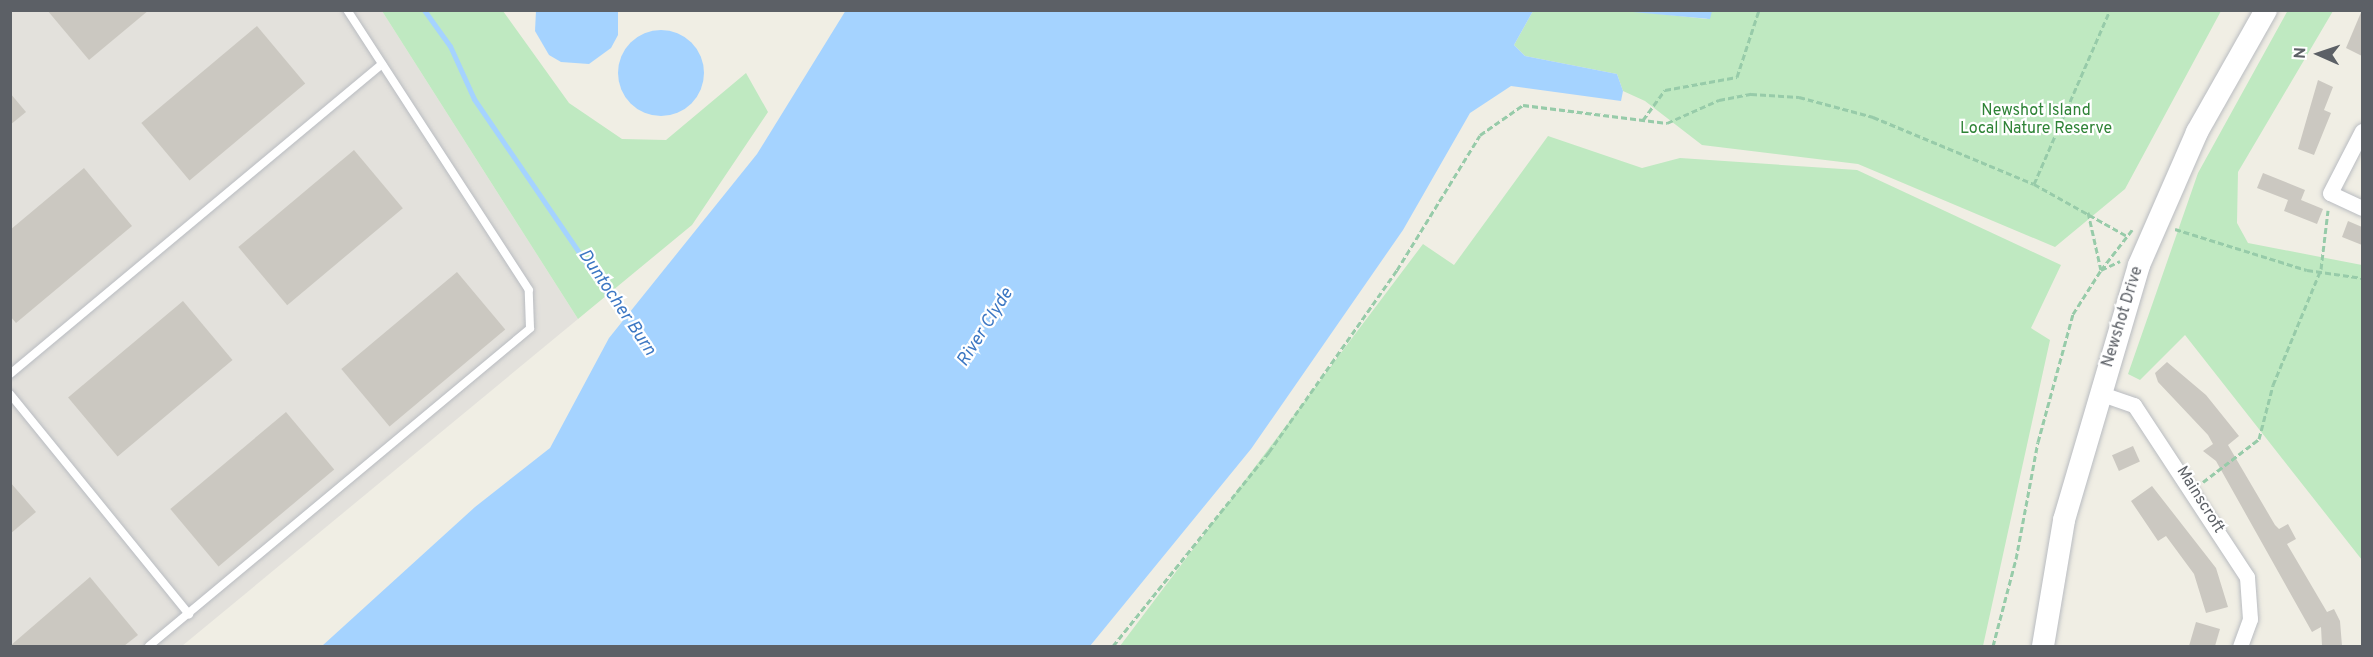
<!DOCTYPE html>
<style>
body{margin:0}
#map{position:relative;width:2373px;height:657px;overflow:hidden;background:#f0eee4;font-family:Overpass,sans-serif}
div>[style]{position:absolute}
.industrial>*{inset:0;background:#e3e1dc}
.green>*{inset:0;background:#bfe9c1}
.water>*{inset:0;background:#a5d3ff}
.round{border-radius:50%}
.stream>*{height:5px;margin:-2.5px;padding:0 2.5px;transform-origin:2.5px;border-radius:2.5px;background:#a5d3ff}
.building>*{inset:0;background:#cbc8c1;transform-origin:0 0}
.path>*{height:3px;margin-top:-1.5px;transform-origin:0;background:repeating-linear-gradient(90deg,#97cba9 0 6px,transparent 0 9px)}
.roads{filter:drop-shadow(0 0 2px #b9bcc1) drop-shadow(0 0 2px #b9bcc1)}
.lane>*{height:8px;margin:-4px;padding:0 4px;transform-origin:4px;border-radius:4px;background:#fff}
.street>*{height:15px;margin:-7.5px;padding:0 7.5px;transform-origin:7.5px;border-radius:7.5px;background:#fff}
.secondary>*{height:22px;margin:-11px;padding:0 11px;transform-origin:11px;border-radius:11px;background:#fff}
span{translate:-50% -50%;white-space:nowrap;text-align:center;line-height:1.15;-webkit-text-stroke:4.5px #fff;paint-order:stroke}
.park-label{font-size:16px;color:#2e8336}
.street-label{font-size:16px;color:#5c6066}
.water-label{font-size:18px;color:#3c77c3;font-style:italic}
.frame{position:absolute;inset:0;border:12px solid #5c6066;pointer-events:none}
.north{position:absolute;left:2289px;top:24px;width:60px;height:60px;-webkit-text-stroke:4px #fff;paint-order:stroke;rotate:273deg;font-size:16px;font-weight:700;line-height:24px;text-align:center;color:#5c6066}
.north::after{content:'';display:block;margin:auto;width:21px;height:27px;background:#5c6066;clip-path:polygon(50% 0,100% 100%,50% 72%,0 100%)}
</style>
<div id="map">
<div class="industrial">
<div style="clip-path:polygon(10px 11px,382px 11px,578px 319px,182px 646px,11px 646px)"></div>
</div>
<div class="green">
<div style="clip-path:polygon(1622px 10px,1707px 19px,1712px 10px,2221px 11px,2125px 189px,2055px 247px,1858px 164px,1702px 145px,1645px 101px,1623px 91px,1617px 74px,1525px 56px,1514px 45px,1533px 11px)"></div>
<div style="clip-path:polygon(2288px 10px,2333px 11px,2238px 172px,2237px 223px,2248px 243px,2362px 265px,2362px 560px,2185px 335px,2140px 380px,2128px 374px,2198px 173px)"></div>
<div style="clip-path:polygon(382px 11px,503px 11px,569px 103px,622px 139px,666px 140px,746px 73px,768px 112px,692px 225px,578px 319px)"></div>
<div style="clip-path:polygon(1548px 136px,1642px 168px,1680px 158px,1857px 170px,2061px 265px,2031px 328px,2050px 340px,1983px 646px,1120px 646px,1423px 244px,1454px 265px)"></div>
</div>
<div class="water">
<div style="clip-path:polygon(846px 10px,1533px 11px,1514px 45px,1525px 56px,1617px 74px,1623px 91px,1621px 101px,1511px 86px,1470px 113px,1403px 230px,1251px 449px,1090px 646px,322px 646px,475px 507px,550px 448px,609px 338px,757px 154px)"></div>
<div style="clip-path:polygon(618px 11px,618px 35px,611px 48px,589px 64px,561px 62px,549px 55px,535px 31px,536px 11px)"></div>
<div style="clip-path:polygon(1622px 11px,1712px 11px,1710px 19px)"></div>
<div class="round" style="left:618px;top:30px;width:86px;height:86px"></div>
</div>
<div class="stream">
<div style="left:424px;top:10px;width:44px;rotate:54.2deg"></div>
<div style="left:450px;top:46px;width:58px;rotate:65.6deg"></div>
<div style="left:474px;top:99px;width:274px;rotate:55.6deg"></div>
</div>
<div class="building">
<div style="clip-path:polygon(47px 10px,149px 10px,89px 60px)"></div>
<div style="clip-path:polygon(2362px 10px,2362px 56px,2346px 48px)"></div>
<div style="left:257px;top:26px;width:75px;height:151px;rotate:50deg"></div>
<div style="clip-path:polygon(2318px 80px,2333px 87px,2324px 110px,2331px 113px,2314px 155px,2298px 149px)"></div>
<div style="clip-path:polygon(10px 93px,26px 112px,10px 125px)"></div>
<div style="left:354px;top:150px;width:76px;height:151px;rotate:50deg"></div>
<div style="clip-path:polygon(84px 168px,132px 226px,16px 323px,10px 316px,10px 230px)"></div>
<div style="clip-path:polygon(2263px 173px,2305px 190px,2301px 200px,2323px 209px,2317px 224px,2284px 211px,2288px 200px,2257px 188px)"></div>
<div style="clip-path:polygon(2348px 221px,2362px 227px,2362px 245px,2342px 237px)"></div>
<div style="left:457px;top:272px;width:75px;height:151px;rotate:50deg"></div>
<div style="left:183px;top:301px;width:77px;height:150px;rotate:50deg"></div>
<div style="clip-path:polygon(2167px 362px,2206px 395px,2239px 436px,2228px 445px,2275px 525px,2279px 529px,2288px 524px,2296px 539px,2287px 544px,2327px 612px,2334px 609px,2340px 621px,2342px 646px,2322px 646px,2321px 627px,2312px 632px,2216px 461px,2203px 451px,2213px 444px,2208px 435px,2158px 382px,2155px 373px)"></div>
<div style="left:286px;top:412px;width:75px;height:151px;rotate:50deg"></div>
<div style="left:2133px;top:446px;width:17px;height:23px;rotate:66deg"></div>
<div style="clip-path:polygon(10px 482px,36px 512px,10px 534px)"></div>
<div style="clip-path:polygon(2152px 486px,2216px 568px,2228px 607px,2206px 613px,2194px 574px,2166px 536px,2158px 541px,2131px 501px)"></div>
<div style="clip-path:polygon(90px 577px,138px 635px,124px 646px,10px 646px)"></div>
<div style="clip-path:polygon(2196px 622px,2220px 629px,2215px 646px,2189px 646px)"></div>
</div>
<div class="path">
<div style="left:1643px;top:120px;width:37px;rotate:-54deg"></div>
<div style="left:1665px;top:90px;width:73px;rotate:-10.2deg"></div>
<div style="left:1737px;top:77px;width:71px;rotate:-71.8deg"></div>
<div style="left:2034px;top:184px;width:190px;rotate:-66.4deg"></div>
<div style="left:2088px;top:212px;width:59px;rotate:77.4deg"></div>
<div style="left:2101px;top:270px;width:51px;rotate:-52.2deg"></div>
<div style="left:2175px;top:229px;width:138px;rotate:17.3deg"></div>
<div style="left:2307px;top:270px;width:56px;rotate:8.3deg"></div>
<div style="left:2203px;top:482px;width:71px;rotate:-37.5deg"></div>
<div style="left:2259px;top:439px;width:56px;rotate:-75.5deg"></div>
<div style="left:2273px;top:385px;width:126px;rotate:-67.5deg"></div>
<div style="left:2321px;top:269px;width:59px;rotate:-83.2deg"></div>
<div style="left:1113px;top:646px;width:249px;rotate:-51.2deg"></div>
<div style="left:1269px;top:452px;width:223px;rotate:-54.9deg"></div>
<div style="left:1397px;top:270px;width:158px;rotate:-58.4deg"></div>
<div style="left:1480px;top:135px;width:52px;rotate:-34.9deg"></div>
<div style="left:1523px;top:105px;width:145px;rotate:7.1deg"></div>
<div style="left:1667px;top:123px;width:57px;rotate:-23.9deg"></div>
<div style="left:1719px;top:100px;width:33px;rotate:-11deg"></div>
<div style="left:1751px;top:94px;width:48px;rotate:3.6deg"></div>
<div style="left:1799px;top:97px;width:77px;rotate:15.1deg"></div>
<div style="left:1873px;top:117px;width:174px;rotate:22.6deg"></div>
<div style="left:2034px;top:184px;width:107px;rotate:29.2deg"></div>
<div style="left:1993px;top:646px;width:90px;rotate:-75.2deg"></div>
<div style="left:2016px;top:559px;width:119px;rotate:-79.4deg"></div>
<div style="left:2038px;top:442px;width:133px;rotate:-74.7deg"></div>
<div style="left:2073px;top:314px;width:52px;rotate:-57.5deg"></div>
<div style="left:2101px;top:270px;width:21px;rotate:-25deg"></div>
</div>
<div class="roads">
<div class="lane">
<div style="left:10px;top:374px;width:484px;rotate:-39.8deg"></div>
<div style="left:10px;top:394px;width:284px;rotate:50.9deg"></div>
<div style="left:149px;top:646px;width:496px;rotate:-39.8deg"></div>
<div style="left:530px;top:328px;width:38px;rotate:-92deg"></div>
<div style="left:529px;top:290px;width:334px;rotate:-123deg"></div>
</div>
<div class="street">
<div style="left:2362px;top:208px;width:35px;rotate:-155deg"></div>
<div style="left:2330px;top:193px;width:70px;rotate:-62.7deg"></div>
<div style="left:2099px;top:393px;width:37px;rotate:19deg"></div>
<div style="left:2134px;top:405px;width:206px;rotate:56.7deg"></div>
<div style="left:2247px;top:577px;width:42px;rotate:85.9deg"></div>
<div style="left:2250px;top:619px;width:29px;rotate:110deg"></div>
</div>
<div class="secondary">
<div style="left:2043px;top:646px;width:128px;rotate:-80.5deg"></div>
<div style="left:2064px;top:520px;width:266px;rotate:-73.6deg"></div>
<div style="left:2139px;top:265px;width:145px;rotate:-66.4deg"></div>
<div style="left:2197px;top:132px;width:140px;rotate:-60.5deg"></div>
</div>
</div>
<div class="park-label">
<span style="left:2036px;top:120px">Newshot Island<br>Local Nature Reserve</span>
</div>
<div class="street-label">
<span style="left:2123px;top:317px;rotate:-73deg">Newshot Drive</span>
<span style="left:2200px;top:500px;rotate:58deg">Mainscroft</span>
</div>
<div class="water-label">
<span style="left:616px;top:303px;rotate:56deg">Duntocher Burn</span>
<span style="left:986px;top:328px;rotate:-58deg">River Clyde</span>
</div>
<div class="frame"></div>
<div class="north">N</div>
</div>
